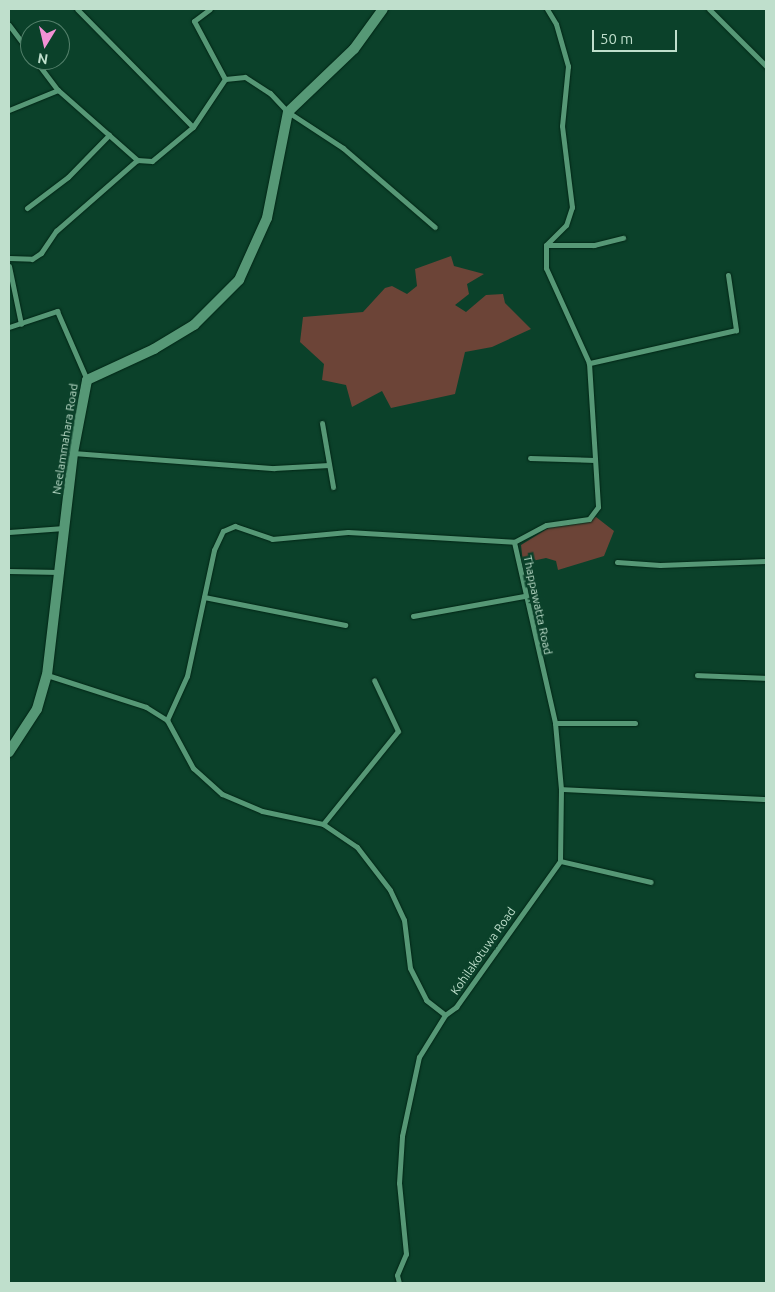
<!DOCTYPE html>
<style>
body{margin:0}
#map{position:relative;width:775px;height:1292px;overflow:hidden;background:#0b412a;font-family:Ubuntu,sans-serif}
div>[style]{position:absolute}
.green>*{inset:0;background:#6c4437}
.roads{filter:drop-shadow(0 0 1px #012515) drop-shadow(0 0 1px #012515)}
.street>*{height:5px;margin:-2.5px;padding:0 2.5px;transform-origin:2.5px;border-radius:2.5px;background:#569876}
.secondary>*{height:10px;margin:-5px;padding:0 5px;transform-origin:5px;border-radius:5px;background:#569876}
span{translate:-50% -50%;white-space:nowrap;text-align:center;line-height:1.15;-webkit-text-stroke:5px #0b412a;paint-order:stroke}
.street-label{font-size:12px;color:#bfdfcc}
.frame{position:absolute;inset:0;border:10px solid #bfdfcc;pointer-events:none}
.north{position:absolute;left:20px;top:20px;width:50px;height:50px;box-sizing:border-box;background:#0b412a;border:1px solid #53806b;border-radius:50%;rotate:189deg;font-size:14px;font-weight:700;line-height:20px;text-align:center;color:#bfdfcc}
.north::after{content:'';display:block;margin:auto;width:18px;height:22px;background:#f391d5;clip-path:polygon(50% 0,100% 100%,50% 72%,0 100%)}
.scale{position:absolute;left:592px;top:30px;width:85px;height:22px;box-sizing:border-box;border:2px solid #bfdfcc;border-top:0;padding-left:6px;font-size:15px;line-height:18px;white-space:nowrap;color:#bfdfcc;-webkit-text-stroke:4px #0b412a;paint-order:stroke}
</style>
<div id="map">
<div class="green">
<div style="clip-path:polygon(451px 256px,454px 266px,484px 274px,467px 284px,469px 294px,455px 305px,466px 312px,486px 295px,503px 294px,505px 303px,531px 329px,492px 347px,465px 352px,455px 394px,391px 408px,382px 391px,352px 407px,346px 385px,322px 380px,324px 364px,300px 342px,303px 317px,363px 312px,385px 288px,392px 286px,407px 294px,417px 286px,415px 269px)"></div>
<div style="clip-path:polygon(596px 517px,614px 531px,604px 556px,558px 570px,556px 561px,546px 558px,523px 563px,521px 545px,550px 527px)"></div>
</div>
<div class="roads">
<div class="street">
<div style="left:77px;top:9px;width:165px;rotate:45.5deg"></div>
<div style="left:210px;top:9px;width:20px;rotate:143deg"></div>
<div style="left:194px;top:21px;width:66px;rotate:61.9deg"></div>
<div style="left:547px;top:9px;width:17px;rotate:59deg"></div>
<div style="left:556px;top:24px;width:44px;rotate:74.1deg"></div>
<div style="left:568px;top:66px;width:60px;rotate:95.7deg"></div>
<div style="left:562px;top:126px;width:82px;rotate:83deg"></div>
<div style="left:572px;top:207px;width:19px;rotate:108deg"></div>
<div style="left:566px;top:225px;width:28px;rotate:135deg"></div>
<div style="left:546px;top:245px;width:23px;rotate:90deg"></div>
<div style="left:546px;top:268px;width:104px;rotate:65.6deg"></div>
<div style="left:709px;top:9px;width:81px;rotate:45deg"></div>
<div style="left:9px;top:25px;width:35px;rotate:53deg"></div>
<div style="left:35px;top:60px;width:38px;rotate:53deg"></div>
<div style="left:58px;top:90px;width:106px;rotate:41.5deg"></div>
<div style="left:137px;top:160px;width:15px;rotate:4deg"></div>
<div style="left:152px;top:161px;width:53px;rotate:-39.7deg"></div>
<div style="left:193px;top:127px;width:58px;rotate:-56.3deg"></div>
<div style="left:225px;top:79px;width:20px;rotate:-6deg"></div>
<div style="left:245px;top:77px;width:30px;rotate:33deg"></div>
<div style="left:270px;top:93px;width:26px;rotate:47deg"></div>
<div style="left:288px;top:112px;width:66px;rotate:33.2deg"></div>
<div style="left:343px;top:148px;width:121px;rotate:40.7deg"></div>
<div style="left:9px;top:110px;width:53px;rotate:-22.2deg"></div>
<div style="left:27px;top:208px;width:51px;rotate:-37.1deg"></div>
<div style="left:68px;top:177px;width:59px;rotate:-45.7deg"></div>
<div style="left:546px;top:245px;width:48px"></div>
<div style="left:594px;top:245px;width:30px;rotate:-14deg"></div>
<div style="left:9px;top:258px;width:23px;rotate:2deg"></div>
<div style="left:32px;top:259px;width:11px;rotate:-34deg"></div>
<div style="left:41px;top:253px;width:27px;rotate:-56deg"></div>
<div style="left:56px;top:231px;width:108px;rotate:-41.2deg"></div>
<div style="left:9px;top:266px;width:59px;rotate:78.3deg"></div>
<div style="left:728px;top:275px;width:56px;rotate:81.7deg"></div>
<div style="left:736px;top:330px;width:151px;rotate:167.3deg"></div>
<div style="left:589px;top:363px;width:144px;rotate:86.4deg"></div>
<div style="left:598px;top:507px;width:15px;rotate:127deg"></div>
<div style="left:589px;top:519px;width:43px;rotate:172.1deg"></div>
<div style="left:546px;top:525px;width:36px;rotate:152deg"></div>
<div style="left:514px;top:542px;width:186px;rotate:77.2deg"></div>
<div style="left:555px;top:723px;width:66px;rotate:84.8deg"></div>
<div style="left:561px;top:789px;width:205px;rotate:2.8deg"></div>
<div style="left:9px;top:327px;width:51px;rotate:-18.4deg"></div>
<div style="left:57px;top:311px;width:75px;rotate:66.5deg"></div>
<div style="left:322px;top:423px;width:65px;rotate:80.2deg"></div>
<div style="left:73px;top:453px;width:202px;rotate:4.3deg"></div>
<div style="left:274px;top:468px;width:55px;rotate:-3.1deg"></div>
<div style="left:530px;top:458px;width:65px;rotate:1.8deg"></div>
<div style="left:9px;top:532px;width:55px;rotate:-4.2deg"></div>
<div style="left:617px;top:562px;width:43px;rotate:4deg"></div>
<div style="left:660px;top:565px;width:106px;rotate:-2.2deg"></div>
<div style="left:9px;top:571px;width:50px;rotate:1.1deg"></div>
<div style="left:204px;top:597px;width:144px;rotate:11.2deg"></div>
<div style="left:413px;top:616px;width:113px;rotate:-10.2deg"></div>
<div style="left:47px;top:675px;width:104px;rotate:17.9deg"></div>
<div style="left:146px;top:707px;width:25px;rotate:32deg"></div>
<div style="left:167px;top:720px;width:55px;rotate:61.6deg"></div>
<div style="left:193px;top:768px;width:39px;rotate:42deg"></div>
<div style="left:222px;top:794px;width:43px;rotate:23deg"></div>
<div style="left:262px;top:811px;width:62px;rotate:12deg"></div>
<div style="left:323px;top:824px;width:41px;rotate:34.1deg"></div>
<div style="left:357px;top:847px;width:54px;rotate:52.5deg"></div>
<div style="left:390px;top:890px;width:33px;rotate:65deg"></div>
<div style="left:404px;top:920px;width:48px;rotate:82.9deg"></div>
<div style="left:410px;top:968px;width:36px;rotate:63deg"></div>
<div style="left:426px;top:1000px;width:24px;rotate:38deg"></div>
<div style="left:445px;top:1015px;width:14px;rotate:-36deg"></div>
<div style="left:456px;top:1007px;width:179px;rotate:-54.5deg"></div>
<div style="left:560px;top:861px;width:72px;rotate:-89.2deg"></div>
<div style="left:697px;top:675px;width:69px;rotate:2.5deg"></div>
<div style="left:167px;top:720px;width:48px;rotate:-65.6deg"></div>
<div style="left:187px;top:676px;width:129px;rotate:-77.9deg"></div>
<div style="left:214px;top:550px;width:21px;rotate:-65deg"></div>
<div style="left:223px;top:531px;width:13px;rotate:-23deg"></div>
<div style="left:235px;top:526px;width:39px;rotate:19deg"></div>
<div style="left:272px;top:539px;width:76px;rotate:-5.3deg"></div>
<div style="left:348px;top:532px;width:166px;rotate:3.4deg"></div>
<div style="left:555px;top:723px;width:80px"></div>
<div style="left:323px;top:824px;width:119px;rotate:-51.1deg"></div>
<div style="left:398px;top:731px;width:56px;rotate:-115.2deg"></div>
<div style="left:560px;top:861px;width:93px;rotate:13deg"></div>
<div style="left:399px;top:1283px;width:8px;rotate:-104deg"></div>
<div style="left:397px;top:1275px;width:23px;rotate:-67deg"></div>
<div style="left:406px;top:1254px;width:71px;rotate:-95.6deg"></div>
<div style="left:399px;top:1183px;width:47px;rotate:-86.3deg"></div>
<div style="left:402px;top:1136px;width:81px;rotate:-77.9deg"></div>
<div style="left:419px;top:1057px;width:49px;rotate:-58.2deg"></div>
</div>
<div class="secondary">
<div style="left:9px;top:752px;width:51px;rotate:-56.9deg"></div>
<div style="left:37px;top:709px;width:35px;rotate:-74deg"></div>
<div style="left:47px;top:675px;width:224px;rotate:-83.3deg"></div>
<div style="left:73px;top:453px;width:74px;rotate:-79.1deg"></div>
<div style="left:87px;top:380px;width:74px;rotate:-24.8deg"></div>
<div style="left:154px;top:349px;width:47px;rotate:-31deg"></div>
<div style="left:194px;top:325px;width:64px;rotate:-45deg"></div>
<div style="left:239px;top:280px;width:68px;rotate:-65.7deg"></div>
<div style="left:267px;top:218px;width:108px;rotate:-78.8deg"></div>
<div style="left:288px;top:112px;width:91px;rotate:-43.7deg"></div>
<div style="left:354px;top:49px;width:49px;rotate:-54.1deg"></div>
</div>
</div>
<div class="street-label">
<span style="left:65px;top:439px;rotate:-81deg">Neelammahara Road</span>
<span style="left:538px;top:605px;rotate:78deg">Thappawatta Road</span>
<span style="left:483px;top:951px;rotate:-55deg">Kohilakotuwa Road</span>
</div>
<div class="frame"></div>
<div class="north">N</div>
<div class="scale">50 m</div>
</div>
